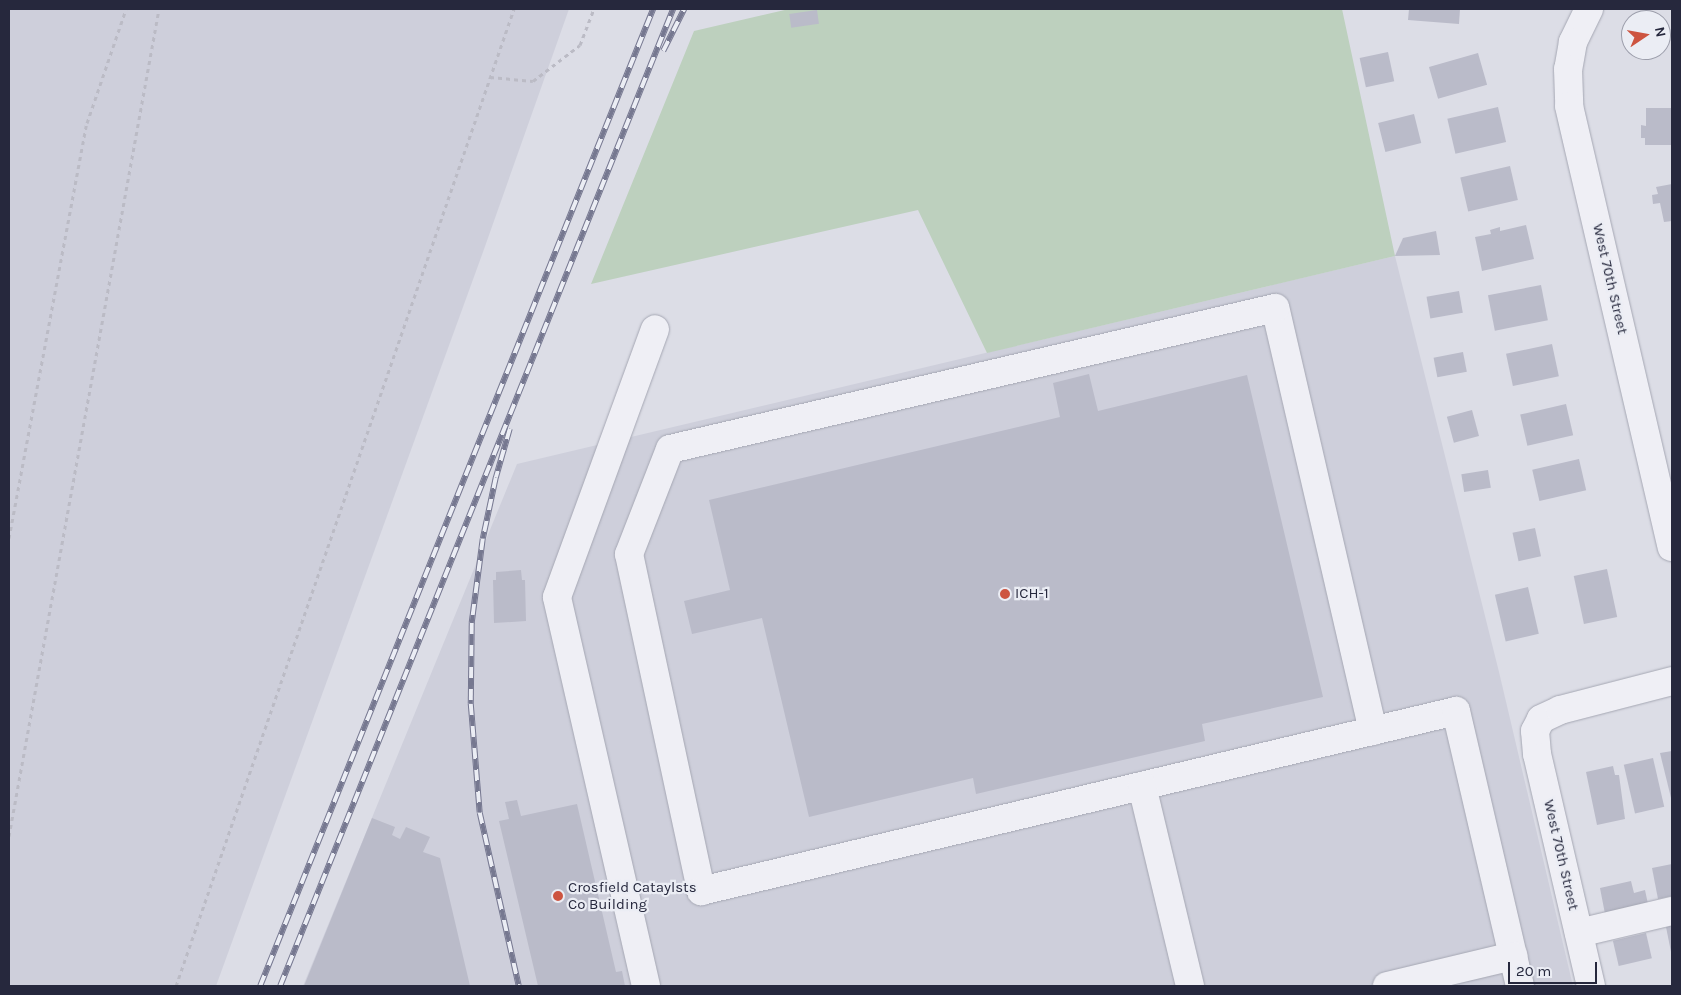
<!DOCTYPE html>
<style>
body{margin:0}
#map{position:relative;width:1681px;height:995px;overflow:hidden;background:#dcdde6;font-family:Karla,sans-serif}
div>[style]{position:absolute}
.built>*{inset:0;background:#cecfdb}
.green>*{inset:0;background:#bdd0be}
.building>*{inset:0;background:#babbc9;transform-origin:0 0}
.path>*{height:3px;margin-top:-1.5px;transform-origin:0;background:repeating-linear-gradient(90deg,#bbbbc5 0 4px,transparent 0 8px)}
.roads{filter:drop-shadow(0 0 1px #a5a7b3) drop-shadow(0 0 1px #a5a7b3)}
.minor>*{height:28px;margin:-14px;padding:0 14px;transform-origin:14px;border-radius:14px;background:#efeff5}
.rail>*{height:5.5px;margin-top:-2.75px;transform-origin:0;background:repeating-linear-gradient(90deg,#ebedf4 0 11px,#767890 0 22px);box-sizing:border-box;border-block:1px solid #767890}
.dots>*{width:14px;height:14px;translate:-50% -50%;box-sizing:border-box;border:2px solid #ebedf4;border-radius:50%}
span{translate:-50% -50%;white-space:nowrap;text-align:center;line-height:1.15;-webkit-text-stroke:4.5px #ebedf4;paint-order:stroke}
.street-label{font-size:15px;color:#26283d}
.poi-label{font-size:15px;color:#26283d}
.left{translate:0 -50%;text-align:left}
.frame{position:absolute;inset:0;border:10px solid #26283d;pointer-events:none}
.north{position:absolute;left:1621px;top:10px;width:50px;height:50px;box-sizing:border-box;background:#ebedf4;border:1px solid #9c9eab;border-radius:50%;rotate:78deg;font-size:14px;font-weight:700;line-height:20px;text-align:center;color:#26283d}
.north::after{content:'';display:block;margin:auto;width:18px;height:22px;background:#cd5440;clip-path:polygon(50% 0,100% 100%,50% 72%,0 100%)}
.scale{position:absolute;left:1508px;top:962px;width:89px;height:22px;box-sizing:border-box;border:2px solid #26283d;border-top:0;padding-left:6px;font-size:15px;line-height:18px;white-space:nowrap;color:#26283d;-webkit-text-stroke:4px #ebedf4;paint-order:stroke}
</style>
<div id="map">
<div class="built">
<div style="clip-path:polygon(9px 9px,569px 9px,483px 252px,216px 986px,9px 986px)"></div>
<div style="clip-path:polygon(1395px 256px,1499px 672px,1573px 986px,303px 986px,517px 464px)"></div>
</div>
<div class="green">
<div style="clip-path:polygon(789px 9px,1342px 9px,1395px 256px,987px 353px,918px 210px,591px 284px,694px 31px)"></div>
</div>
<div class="building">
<div style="clip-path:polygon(1409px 9px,1460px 9px,1459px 24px,1408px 20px)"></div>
<div style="left:817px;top:10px;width:14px;height:28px;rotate:82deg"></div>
<div style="left:1388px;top:52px;width:30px;height:29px;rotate:78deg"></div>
<div style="left:1478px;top:53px;width:33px;height:51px;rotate:74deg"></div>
<div style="left:1498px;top:107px;width:36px;height:52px;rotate:77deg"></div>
<div style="clip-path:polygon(1646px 108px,1672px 108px,1672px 145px,1645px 145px,1645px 138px,1641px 138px,1641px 125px,1646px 126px)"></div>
<div style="left:1414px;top:114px;width:30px;height:37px;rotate:76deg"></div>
<div style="left:1510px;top:166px;width:35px;height:51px;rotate:77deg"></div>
<div style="clip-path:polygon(1672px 184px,1672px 221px,1664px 222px,1660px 203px,1653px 204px,1652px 195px,1658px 194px,1656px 187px)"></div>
<div style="clip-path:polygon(1526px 225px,1534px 259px,1482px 271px,1475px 237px,1491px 234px,1490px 230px,1500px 227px,1500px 231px)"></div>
<div style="clip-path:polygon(1436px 231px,1440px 255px,1395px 256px,1403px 238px)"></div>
<div style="left:1541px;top:285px;width:36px;height:54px;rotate:79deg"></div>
<div style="left:1459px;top:291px;width:22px;height:33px;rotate:80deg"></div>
<div style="left:1552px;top:344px;width:33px;height:47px;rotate:78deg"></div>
<div style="left:1463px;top:352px;width:20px;height:30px;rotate:79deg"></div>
<div style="clip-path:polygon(1089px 374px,1098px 411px,1247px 375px,1323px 697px,1202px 724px,1205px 741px,976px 794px,973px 778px,809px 817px,762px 618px,692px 634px,684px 601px,730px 590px,709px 500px,1060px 417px,1053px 383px)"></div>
<div style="left:1566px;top:404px;width:32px;height:47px;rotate:77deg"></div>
<div style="left:1472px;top:410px;width:27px;height:26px;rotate:75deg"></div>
<div style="left:1579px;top:459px;width:32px;height:48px;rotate:77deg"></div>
<div style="left:1488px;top:470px;width:18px;height:27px;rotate:81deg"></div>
<div style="left:1535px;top:528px;width:29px;height:23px;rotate:78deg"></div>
<div style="left:1607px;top:569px;width:49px;height:34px;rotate:78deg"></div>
<div style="clip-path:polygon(521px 570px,522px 580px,525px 580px,526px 621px,494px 623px,493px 580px,496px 580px,496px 572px)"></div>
<div style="left:1528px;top:587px;width:48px;height:34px;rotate:77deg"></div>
<div style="clip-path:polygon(1672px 751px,1672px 802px,1660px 753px)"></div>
<div style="left:1653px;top:758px;width:50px;height:30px;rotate:77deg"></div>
<div style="clip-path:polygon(1613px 766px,1615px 775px,1619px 775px,1625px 819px,1597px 825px,1586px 772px)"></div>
<div style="clip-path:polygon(517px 800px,521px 816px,577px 804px,616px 972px,622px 971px,625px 986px,538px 986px,499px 821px,509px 819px,505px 802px)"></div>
<div style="clip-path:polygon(372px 818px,395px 827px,392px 835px,400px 839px,406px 827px,430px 837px,423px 852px,440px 858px,470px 986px,304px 986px)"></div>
<div style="clip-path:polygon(1672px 864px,1672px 896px,1658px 899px,1652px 868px)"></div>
<div style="clip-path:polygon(1631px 881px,1634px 893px,1645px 890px,1648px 904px,1605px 914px,1600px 888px)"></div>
<div style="clip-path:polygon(1672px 925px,1672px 952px,1671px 952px,1666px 927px)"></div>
<div style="left:1646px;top:933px;width:26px;height:34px;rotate:77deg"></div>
</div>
<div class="path">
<div style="left:490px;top:77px;width:43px;rotate:5.3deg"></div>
<div style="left:533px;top:81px;width:59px;rotate:-37.5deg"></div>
<div style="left:580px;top:45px;width:39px;rotate:-69deg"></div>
<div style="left:9px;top:538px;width:422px;rotate:-79.4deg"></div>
<div style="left:87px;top:123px;width:120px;rotate:-71.1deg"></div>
<div style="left:9px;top:836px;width:840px;rotate:-79.72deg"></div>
<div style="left:176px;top:986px;width:1034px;rotate:-70.92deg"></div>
</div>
<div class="roads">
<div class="minor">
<div style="left:1589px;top:9px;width:37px;rotate:116deg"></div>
<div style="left:1573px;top:42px;width:27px;rotate:100deg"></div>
<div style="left:1568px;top:69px;width:37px;rotate:88deg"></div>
<div style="left:1569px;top:106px;width:453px;rotate:76.9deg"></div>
<div style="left:1373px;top:731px;width:434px;rotate:-103deg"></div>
<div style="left:1275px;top:308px;width:621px;rotate:166.88deg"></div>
<div style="left:670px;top:449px;width:113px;rotate:111.3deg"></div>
<div style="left:629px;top:554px;width:345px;rotate:77.9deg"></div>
<div style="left:701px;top:891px;width:776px;rotate:-13.41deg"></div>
<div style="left:1456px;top:711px;width:282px;rotate:76.9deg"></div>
<div style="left:1142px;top:786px;width:206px;rotate:76.5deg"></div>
<div style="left:1579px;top:933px;width:96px;rotate:-13.3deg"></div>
<div style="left:646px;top:986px;width:399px;rotate:-102.9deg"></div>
<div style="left:557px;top:597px;width:285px;rotate:-69.9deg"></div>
<div style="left:1387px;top:986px;width:130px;rotate:-13.4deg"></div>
<div style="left:1591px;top:986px;width:238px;rotate:-103.1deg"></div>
<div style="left:1537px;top:754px;width:23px;rotate:-95deg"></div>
<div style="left:1535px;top:731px;width:13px;rotate:-63deg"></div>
<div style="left:1541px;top:719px;width:21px;rotate:-25deg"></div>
<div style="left:1560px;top:710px;width:116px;rotate:-14.5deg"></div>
</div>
</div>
<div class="rail">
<div style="left:663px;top:51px;width:47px;rotate:-63.4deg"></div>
<div style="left:510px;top:429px;width:51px;rotate:105.9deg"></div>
<div style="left:496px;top:478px;width:62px;rotate:102deg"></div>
<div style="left:483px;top:539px;width:85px;rotate:97.5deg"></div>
<div style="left:472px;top:623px;width:81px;rotate:90.7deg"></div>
<div style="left:471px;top:704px;width:109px;rotate:85.3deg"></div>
<div style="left:480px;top:813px;width:177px;rotate:77.3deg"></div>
<div style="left:260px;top:986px;width:1053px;rotate:-68.09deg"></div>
<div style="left:280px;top:986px;width:1053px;rotate:-68.09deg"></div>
</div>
<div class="dots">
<div style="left:1005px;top:594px;background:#cd5440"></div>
<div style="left:558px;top:896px;background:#cd5440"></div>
</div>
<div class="street-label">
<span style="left:1610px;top:279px;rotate:77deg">West 70th Street</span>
<span style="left:1561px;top:855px;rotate:77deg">West 70th Street</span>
</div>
<div class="poi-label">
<span class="left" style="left:1015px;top:594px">ICH-1</span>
<span class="left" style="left:568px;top:896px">Crosfield Cataylsts<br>Co Building</span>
</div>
<div class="frame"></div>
<div class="north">N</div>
<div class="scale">20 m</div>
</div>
